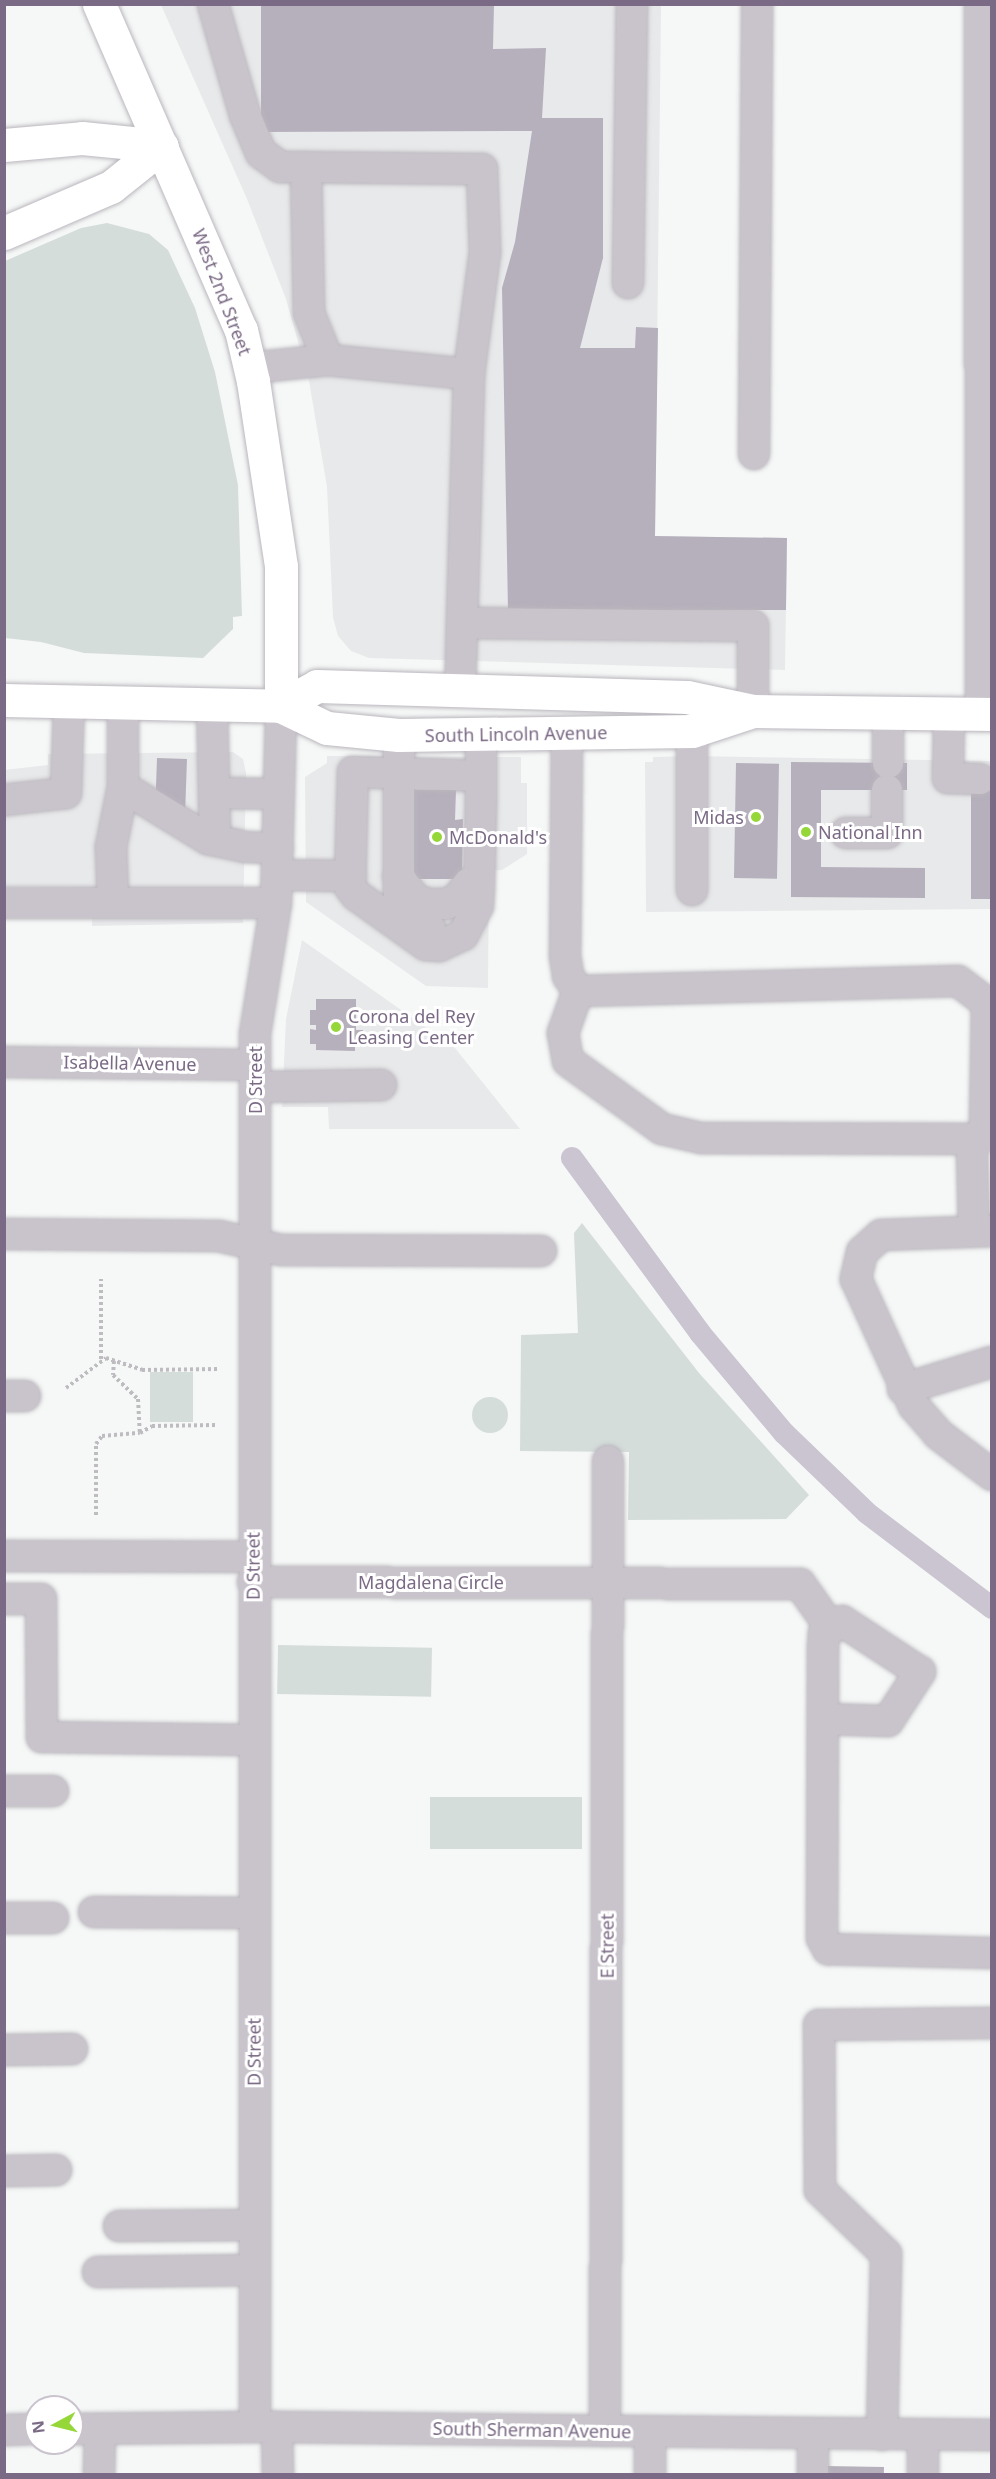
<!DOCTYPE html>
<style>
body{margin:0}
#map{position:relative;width:996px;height:2479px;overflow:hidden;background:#f6f8f7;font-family:"Noto Sans",sans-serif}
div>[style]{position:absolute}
.built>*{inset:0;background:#e8e9ea}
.green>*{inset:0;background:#d5dddb;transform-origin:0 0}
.round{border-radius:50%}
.canal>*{height:22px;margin:-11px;padding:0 11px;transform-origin:11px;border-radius:11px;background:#cac5d0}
.building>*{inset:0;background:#b6b0bc;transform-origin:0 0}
.path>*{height:4px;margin-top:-2px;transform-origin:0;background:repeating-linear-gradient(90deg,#bfbcc1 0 3px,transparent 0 6px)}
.roads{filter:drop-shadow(0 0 2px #bab6bd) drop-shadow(0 0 2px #bab6bd)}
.minor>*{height:30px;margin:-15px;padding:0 15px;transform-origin:15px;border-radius:15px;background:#c9c4cb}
.major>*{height:33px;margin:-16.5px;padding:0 16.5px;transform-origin:16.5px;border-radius:16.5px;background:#fff}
.highway>*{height:33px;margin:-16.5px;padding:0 16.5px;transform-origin:16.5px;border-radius:16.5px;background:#fff}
.dots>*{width:16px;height:16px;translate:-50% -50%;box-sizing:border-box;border:3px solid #fff;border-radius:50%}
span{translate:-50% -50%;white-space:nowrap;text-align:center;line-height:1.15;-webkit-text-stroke:6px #fff;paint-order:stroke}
.street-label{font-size:18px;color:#7b6a85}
.poi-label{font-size:18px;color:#7b6a85}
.right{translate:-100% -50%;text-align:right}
.left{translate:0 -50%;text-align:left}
.frame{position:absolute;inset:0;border:6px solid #7b6a85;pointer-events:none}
.north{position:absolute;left:24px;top:2395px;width:60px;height:60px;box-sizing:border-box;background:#fff;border:2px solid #cac3ce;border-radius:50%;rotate:263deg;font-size:16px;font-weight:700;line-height:24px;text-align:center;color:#7b6a85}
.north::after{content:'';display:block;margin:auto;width:21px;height:27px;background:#95d738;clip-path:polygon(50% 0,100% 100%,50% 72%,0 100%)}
</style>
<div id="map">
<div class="built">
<div style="clip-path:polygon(161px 5px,661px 5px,655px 536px,787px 538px,785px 670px,369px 658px,351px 651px,338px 636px,333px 617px,327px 487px,309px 381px,286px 299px,247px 199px)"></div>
<div style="clip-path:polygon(233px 752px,243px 759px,246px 773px,243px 923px,92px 926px,92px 888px,5px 887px,4px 770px,48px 765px,48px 754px)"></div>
<div style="clip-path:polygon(327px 756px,521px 757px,521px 783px,527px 783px,527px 854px,502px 870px,489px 871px,488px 988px,426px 986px,306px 902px,305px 777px,327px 763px)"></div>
<div style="clip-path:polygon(692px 756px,991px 761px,991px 909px,646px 912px,645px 762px,653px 762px,653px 757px)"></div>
<div style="clip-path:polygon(302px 940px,455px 1048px,520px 1129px,329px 1129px,328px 1107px,282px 1107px,286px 1019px)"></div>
</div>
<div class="green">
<div style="clip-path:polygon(107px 223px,149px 234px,168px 250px,195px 308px,215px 372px,238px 485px,242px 616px,233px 617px,233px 629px,203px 658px,84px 653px,41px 642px,5px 638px,5px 261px,81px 228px)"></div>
<div style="clip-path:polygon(582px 1223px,699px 1373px,809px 1495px,786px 1519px,628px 1520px,629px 1452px,520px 1451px,521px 1335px,578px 1333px,574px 1233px)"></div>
<div style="left:150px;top:1372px;width:43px;height:50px"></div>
<div class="round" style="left:472px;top:1397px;width:36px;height:36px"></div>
<div style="left:278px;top:1645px;width:154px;height:49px;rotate:1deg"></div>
<div style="left:430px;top:1797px;width:152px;height:52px"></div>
</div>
<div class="canal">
<div style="left:572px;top:1158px;width:217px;rotate:53.8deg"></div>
<div style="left:700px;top:1333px;width:131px;rotate:50deg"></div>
<div style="left:784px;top:1433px;width:115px;rotate:43.9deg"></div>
<div style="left:867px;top:1513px;width:157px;rotate:37.2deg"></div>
</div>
<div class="building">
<div style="clip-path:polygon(261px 4px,494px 4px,493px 49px,546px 48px,542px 118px,603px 118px,603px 258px,580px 348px,635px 348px,636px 327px,658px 328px,655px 536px,787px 538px,786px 610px,508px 610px,502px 288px,515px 242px,532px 131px,261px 132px)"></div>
<div style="left:157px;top:758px;width:30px;height:50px;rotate:2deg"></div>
<div style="clip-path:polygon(791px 762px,907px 763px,907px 790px,821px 790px,821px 867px,925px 868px,925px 898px,791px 897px)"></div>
<div style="left:736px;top:763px;width:43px;height:115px;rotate:1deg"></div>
<div style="clip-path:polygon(992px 771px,992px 899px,971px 899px,971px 793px)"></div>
<div style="clip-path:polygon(412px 790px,456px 790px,455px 820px,463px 819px,462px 879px,412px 879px)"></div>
<div style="clip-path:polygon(316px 999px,356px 999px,356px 1030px,363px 1030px,363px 1044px,355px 1044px,355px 1051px,316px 1050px,316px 1044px,310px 1044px,310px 1029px,316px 1030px,316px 1025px,310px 1025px,310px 1010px,316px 1010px)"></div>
<div style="left:826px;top:2466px;width:58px;height:8px;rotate:1deg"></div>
</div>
<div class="path">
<div style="left:101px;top:1359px;width:80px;rotate:-90deg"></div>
<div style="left:114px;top:1361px;width:14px;rotate:94deg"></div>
<div style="left:113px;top:1375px;width:35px;rotate:44deg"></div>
<div style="left:138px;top:1399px;width:34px;rotate:87deg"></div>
<div style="left:66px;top:1388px;width:50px;rotate:-36.9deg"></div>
<div style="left:106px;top:1358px;width:38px;rotate:18deg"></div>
<div style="left:142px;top:1370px;width:75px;rotate:-0.8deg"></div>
<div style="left:96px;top:1515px;width:71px;rotate:-90deg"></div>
<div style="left:96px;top:1444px;width:10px;rotate:-53deg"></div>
<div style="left:102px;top:1436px;width:38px;rotate:-5deg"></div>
<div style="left:140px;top:1433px;width:14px;rotate:-30deg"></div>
<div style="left:152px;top:1426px;width:64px;rotate:-0.9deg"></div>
</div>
<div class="roads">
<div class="minor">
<div style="left:213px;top:4px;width:116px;rotate:73.9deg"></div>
<div style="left:245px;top:115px;width:41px;rotate:67.2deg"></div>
<div style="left:261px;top:153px;width:24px;rotate:36deg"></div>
<div style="left:280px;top:167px;width:202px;rotate:0.6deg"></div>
<div style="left:482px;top:169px;width:83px;rotate:87.9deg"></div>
<div style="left:485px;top:252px;width:123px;rotate:97.5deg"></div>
<div style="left:469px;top:374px;width:317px;rotate:91.6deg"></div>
<div style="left:980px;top:4px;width:710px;rotate:89.92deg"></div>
<div style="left:306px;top:167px;width:146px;rotate:88.8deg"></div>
<div style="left:309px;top:313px;width:51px;rotate:68deg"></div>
<div style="left:628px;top:283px;width:279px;rotate:-89.2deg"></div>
<div style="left:250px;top:368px;width:78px;rotate:-5.9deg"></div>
<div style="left:328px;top:360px;width:142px;rotate:5.7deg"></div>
<div style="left:754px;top:454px;width:450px;rotate:-89.6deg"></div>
<div style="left:462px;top:623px;width:291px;rotate:0.6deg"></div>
<div style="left:753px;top:626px;width:85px;rotate:90deg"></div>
<div style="left:123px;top:703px;width:84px;rotate:90deg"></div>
<div style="left:123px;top:787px;width:100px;rotate:31.5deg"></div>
<div style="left:208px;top:839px;width:38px;rotate:12deg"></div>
<div style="left:245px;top:847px;width:33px;rotate:2deg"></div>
<div style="left:212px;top:704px;width:136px;rotate:88.7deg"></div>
<div style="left:949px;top:713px;width:65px;rotate:90.9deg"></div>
<div style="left:948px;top:778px;width:32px;rotate:2deg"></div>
<div style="left:692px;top:731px;width:159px;rotate:90deg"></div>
<div style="left:567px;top:733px;width:223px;rotate:90.5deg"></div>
<div style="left:565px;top:956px;width:20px;rotate:81deg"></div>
<div style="left:568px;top:976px;width:18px;rotate:56deg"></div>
<div style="left:578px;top:991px;width:380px;rotate:-1.5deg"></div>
<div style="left:958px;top:981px;width:36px;rotate:37deg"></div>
<div style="left:987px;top:1003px;width:123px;rotate:90.9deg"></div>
<div style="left:985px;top:1126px;width:27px;rotate:118deg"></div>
<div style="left:972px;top:1150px;width:81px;rotate:88.6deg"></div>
<div style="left:399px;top:735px;width:158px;rotate:90deg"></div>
<div style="left:399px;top:893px;width:28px;rotate:64deg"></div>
<div style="left:411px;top:918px;width:22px;rotate:30deg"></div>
<div style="left:888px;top:763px;width:50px;rotate:-90deg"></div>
<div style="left:481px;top:776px;width:128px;rotate:-178.2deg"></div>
<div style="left:353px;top:772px;width:115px;rotate:91.5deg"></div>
<div style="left:350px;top:887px;width:10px;rotate:53deg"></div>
<div style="left:356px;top:895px;width:86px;rotate:35.5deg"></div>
<div style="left:426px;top:945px;width:13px;rotate:4deg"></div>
<div style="left:439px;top:946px;width:26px;rotate:-25deg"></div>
<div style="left:463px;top:935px;width:33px;rotate:-63deg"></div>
<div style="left:478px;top:906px;width:17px;rotate:-87deg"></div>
<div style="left:479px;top:889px;width:88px;rotate:-88.7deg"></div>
<div style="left:481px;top:801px;width:67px;rotate:-90deg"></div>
<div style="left:214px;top:793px;width:65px;rotate:0.9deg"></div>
<div style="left:4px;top:800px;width:62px;rotate:-6.4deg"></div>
<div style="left:66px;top:793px;width:91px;rotate:-88.1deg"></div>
<div style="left:846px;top:833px;width:41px"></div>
<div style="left:887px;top:833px;width:43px;rotate:-90deg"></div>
<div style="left:277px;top:875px;width:74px;rotate:0.8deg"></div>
<div style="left:398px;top:876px;width:30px;rotate:53deg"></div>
<div style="left:416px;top:900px;width:14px;rotate:17deg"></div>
<div style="left:429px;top:904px;width:17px"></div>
<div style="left:446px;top:904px;width:12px;rotate:-24deg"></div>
<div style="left:457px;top:899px;width:20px;rotate:-53deg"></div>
<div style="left:4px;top:903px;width:272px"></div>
<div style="left:113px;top:903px;width:56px;rotate:-92deg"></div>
<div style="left:111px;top:847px;width:61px;rotate:-78.7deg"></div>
<div style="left:578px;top:991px;width:45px;rotate:109.7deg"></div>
<div style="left:563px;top:1033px;width:28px;rotate:80deg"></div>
<div style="left:568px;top:1061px;width:116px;rotate:35.9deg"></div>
<div style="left:662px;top:1129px;width:40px;rotate:13deg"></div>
<div style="left:701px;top:1138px;width:277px;rotate:0.2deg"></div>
<div style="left:4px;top:1062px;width:251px;rotate:0.7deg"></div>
<div style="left:255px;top:1087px;width:126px;rotate:-0.9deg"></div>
<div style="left:992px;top:1231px;width:111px;rotate:177.9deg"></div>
<div style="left:881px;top:1235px;width:25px;rotate:138deg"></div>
<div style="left:862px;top:1252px;width:28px;rotate:103deg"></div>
<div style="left:856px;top:1279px;width:140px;rotate:65.5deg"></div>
<div style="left:914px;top:1406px;width:37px;rotate:49deg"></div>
<div style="left:938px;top:1434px;width:68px;rotate:37.2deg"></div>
<div style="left:4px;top:1234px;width:215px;rotate:0.5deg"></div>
<div style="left:219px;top:1236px;width:64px;rotate:12.7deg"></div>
<div style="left:281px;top:1250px;width:260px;rotate:0.2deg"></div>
<div style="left:903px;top:1389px;width:93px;rotate:-16.9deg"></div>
<div style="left:4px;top:1396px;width:21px"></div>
<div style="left:4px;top:1556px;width:248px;rotate:0.2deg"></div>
<div style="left:253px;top:1582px;width:547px;rotate:0.21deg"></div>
<div style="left:800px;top:1584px;width:54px;rotate:54.8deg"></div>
<div style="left:4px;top:1599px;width:37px"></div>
<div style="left:41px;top:1599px;width:138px;rotate:89.6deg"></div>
<div style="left:42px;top:1737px;width:211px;rotate:0.8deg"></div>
<div style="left:823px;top:1719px;width:65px;rotate:1.8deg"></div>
<div style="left:888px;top:1721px;width:59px;rotate:-56.9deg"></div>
<div style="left:920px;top:1672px;width:93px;rotate:-146.8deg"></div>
<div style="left:842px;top:1621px;width:22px;rotate:146deg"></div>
<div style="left:824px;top:1633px;width:15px;rotate:94deg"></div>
<div style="left:823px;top:1648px;width:290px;rotate:90.2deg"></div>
<div style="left:822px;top:1938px;width:13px;rotate:61deg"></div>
<div style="left:828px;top:1949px;width:164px;rotate:1.4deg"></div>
<div style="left:4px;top:1791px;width:49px"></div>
<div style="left:94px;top:1912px;width:160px;rotate:0.4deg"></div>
<div style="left:4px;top:1918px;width:49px"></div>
<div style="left:4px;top:2050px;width:68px;rotate:-0.8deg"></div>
<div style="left:4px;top:2171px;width:52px;rotate:-1.1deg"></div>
<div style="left:119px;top:2226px;width:134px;rotate:-0.4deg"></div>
<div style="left:98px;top:2272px;width:155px;rotate:-0.7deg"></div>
<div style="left:255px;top:2427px;width:1393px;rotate:-90deg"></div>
<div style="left:255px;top:1034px;width:133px;rotate:-80.9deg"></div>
<div style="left:276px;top:903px;width:197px;rotate:-88.5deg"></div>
<div style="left:277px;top:2427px;width:47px;rotate:88.8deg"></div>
<div style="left:72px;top:2429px;width:205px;rotate:-0.6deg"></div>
<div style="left:277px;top:2427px;width:715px;rotate:0.64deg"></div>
<div style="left:4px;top:2430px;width:32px;rotate:-2deg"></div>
<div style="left:605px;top:2431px;width:970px;rotate:-89.82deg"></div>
<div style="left:650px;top:2432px;width:42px;rotate:90deg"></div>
<div style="left:813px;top:2435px;width:39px;rotate:90deg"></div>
<div style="left:882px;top:2435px;width:181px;rotate:-88.7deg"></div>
<div style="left:886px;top:2254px;width:92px;rotate:-135.9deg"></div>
<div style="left:820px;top:2190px;width:165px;rotate:-90.3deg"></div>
<div style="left:819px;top:2025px;width:173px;rotate:-0.7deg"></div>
<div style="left:99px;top:2474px;width:45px;rotate:-88.7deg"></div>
<div style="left:923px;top:2474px;width:39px;rotate:-90deg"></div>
</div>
<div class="major">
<div style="left:99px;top:4px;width:356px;rotate:66.5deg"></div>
<div style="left:241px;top:330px;width:52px;rotate:76.8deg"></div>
<div style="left:253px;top:381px;width:187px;rotate:81.4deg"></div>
<div style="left:281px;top:566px;width:140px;rotate:90deg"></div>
<div style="left:4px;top:700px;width:277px;rotate:1.2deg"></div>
<div style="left:281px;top:706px;width:51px;rotate:25.6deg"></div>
<div style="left:327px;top:728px;width:72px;rotate:5.6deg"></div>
<div style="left:399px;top:735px;width:293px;rotate:-0.8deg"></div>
<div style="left:692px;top:731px;width:64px;rotate:-18.2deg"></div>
<div style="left:281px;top:706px;width:41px;rotate:-29.1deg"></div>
<div style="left:317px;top:686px;width:370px;rotate:1.7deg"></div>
<div style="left:687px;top:697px;width:67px;rotate:12deg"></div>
<div style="left:753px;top:711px;width:239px;rotate:0.7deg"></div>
</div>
<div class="highway">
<div style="left:4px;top:145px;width:78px;rotate:-5.1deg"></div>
<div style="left:82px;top:138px;width:80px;rotate:5.7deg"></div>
<div style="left:4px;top:233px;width:116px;rotate:-23.3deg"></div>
<div style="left:111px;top:187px;width:65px;rotate:-38.8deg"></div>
</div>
</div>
<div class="dots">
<div style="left:756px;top:817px;background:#95d738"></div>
<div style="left:806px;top:832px;background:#95d738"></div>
<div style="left:437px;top:837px;background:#95d738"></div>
<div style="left:336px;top:1027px;background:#95d738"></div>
</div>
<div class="street-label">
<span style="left:222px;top:292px;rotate:69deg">West 2nd Street</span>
<span style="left:516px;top:734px;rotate:-1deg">South Lincoln Avenue</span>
<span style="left:130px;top:1063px;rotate:1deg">Isabella Avenue</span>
<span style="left:255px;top:1080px;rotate:-90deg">D Street</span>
<span style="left:253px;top:1566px;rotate:-90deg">D Street</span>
<span style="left:431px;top:1582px">Magdalena Circle</span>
<span style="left:607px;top:1946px;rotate:-90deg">E Street</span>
<span style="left:254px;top:2052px;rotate:-90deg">D Street</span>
<span style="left:532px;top:2430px;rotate:1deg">South Sherman Avenue</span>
</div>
<div class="poi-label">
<span class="right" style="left:744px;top:817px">Midas</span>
<span class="left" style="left:818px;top:832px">National Inn</span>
<span class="left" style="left:449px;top:837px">McDonald's</span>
<span class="left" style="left:348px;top:1027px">Corona del Rey<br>Leasing Center</span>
</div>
<div class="frame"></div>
<div class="north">N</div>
</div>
